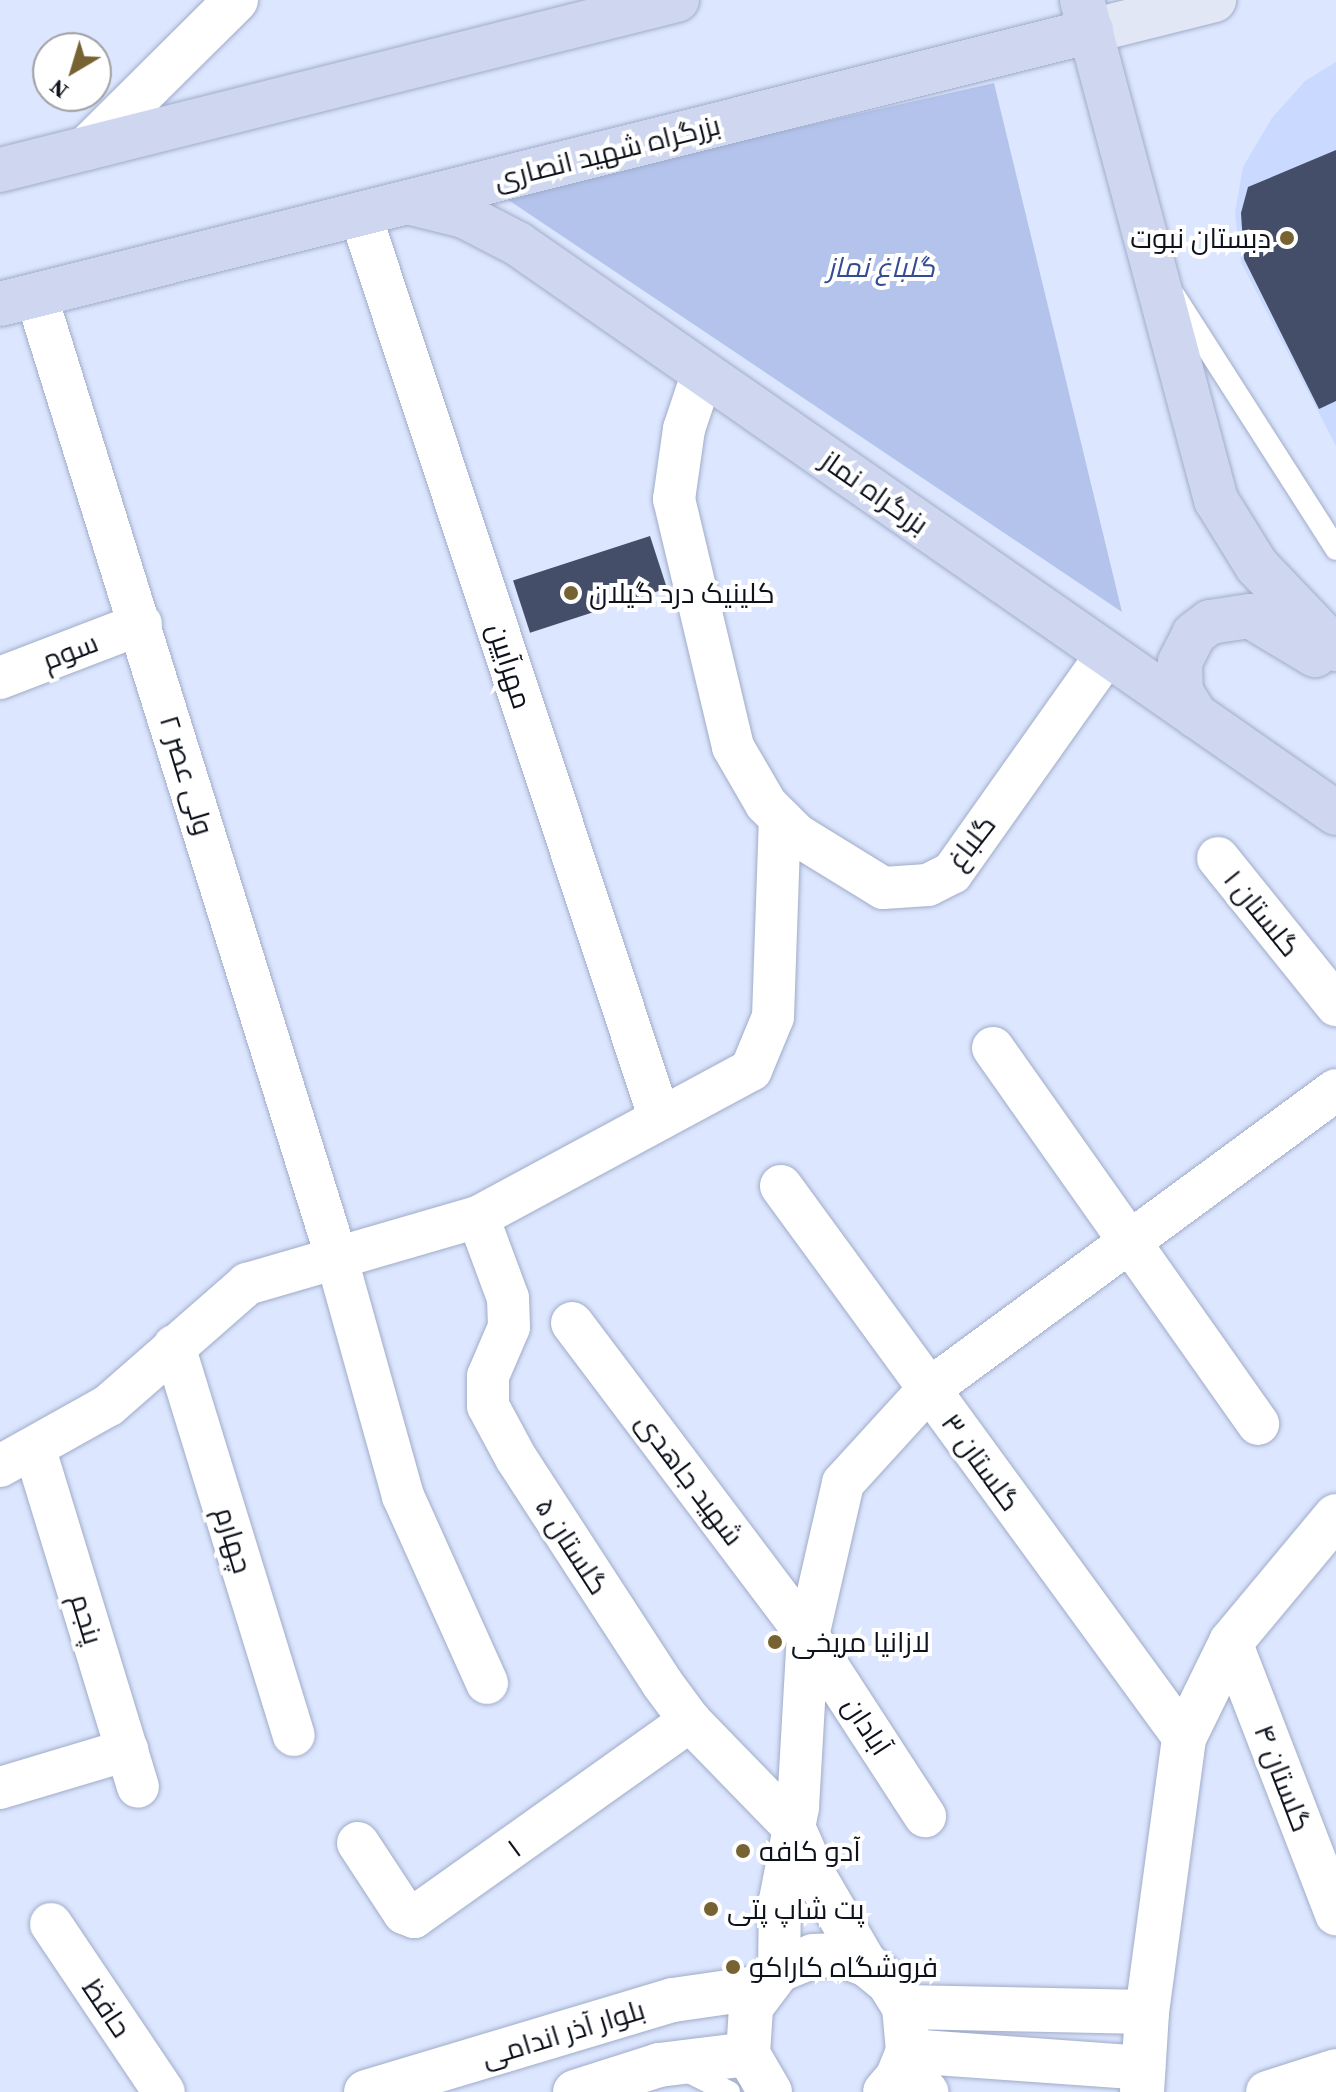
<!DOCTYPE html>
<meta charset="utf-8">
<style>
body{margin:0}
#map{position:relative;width:1336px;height:2092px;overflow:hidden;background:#dce6fe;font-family:"Source Serif 4",Cairo,serif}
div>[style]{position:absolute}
.built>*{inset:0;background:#cad9ff}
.green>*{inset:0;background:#b3c3ec}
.building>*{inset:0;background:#444e68;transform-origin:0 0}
.roads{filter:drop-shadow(0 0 2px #a0acc9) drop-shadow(0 0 2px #a0acc9)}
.lane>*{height:22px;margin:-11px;padding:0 11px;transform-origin:11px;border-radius:11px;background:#fff}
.street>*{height:42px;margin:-21px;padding:0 21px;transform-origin:21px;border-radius:21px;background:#fff}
.secondary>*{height:44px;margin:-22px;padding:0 22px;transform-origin:22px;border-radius:22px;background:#fff}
.primary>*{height:44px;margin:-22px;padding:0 22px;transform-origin:22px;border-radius:22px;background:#e2e7f5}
.highway>*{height:44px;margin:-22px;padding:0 22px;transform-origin:22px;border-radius:22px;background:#ced7ef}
.dots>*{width:22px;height:22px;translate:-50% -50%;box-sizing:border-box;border:4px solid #fff;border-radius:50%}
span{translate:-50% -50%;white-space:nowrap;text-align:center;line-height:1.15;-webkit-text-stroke:8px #fff;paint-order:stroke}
.street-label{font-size:28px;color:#0e121c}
.poi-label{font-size:28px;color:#0e121c}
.right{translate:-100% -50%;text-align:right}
.left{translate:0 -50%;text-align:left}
.park-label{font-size:28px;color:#354b93;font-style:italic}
.north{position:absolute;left:32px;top:32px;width:80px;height:80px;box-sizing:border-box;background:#fff;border:2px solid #9fa0a4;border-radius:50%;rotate:218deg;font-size:22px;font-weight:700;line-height:32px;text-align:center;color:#0e121c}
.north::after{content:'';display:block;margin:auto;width:28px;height:36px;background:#776332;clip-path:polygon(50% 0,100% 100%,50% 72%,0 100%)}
</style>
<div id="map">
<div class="built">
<div style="clip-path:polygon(1336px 62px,1336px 446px,1241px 262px,1235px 213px,1243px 167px,1272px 118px,1305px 81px)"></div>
</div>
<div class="green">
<div style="clip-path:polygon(994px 83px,1122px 612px,501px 195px)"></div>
</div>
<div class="building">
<div style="clip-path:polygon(1336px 150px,1336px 401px,1319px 409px,1244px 259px,1241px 213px,1248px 187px)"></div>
<div style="left:650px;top:536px;width:55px;height:144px;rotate:72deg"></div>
</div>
<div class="roads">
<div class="lane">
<div style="left:1175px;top:297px;width:299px;rotate:57.4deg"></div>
<div style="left:687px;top:2071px;width:47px;rotate:26.6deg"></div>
</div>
<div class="street">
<div style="left:360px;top:214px;width:953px;rotate:71.66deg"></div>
<div style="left:36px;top:295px;width:1007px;rotate:72.66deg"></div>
<div style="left:336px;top:1256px;width:249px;rotate:74.4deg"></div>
<div style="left:403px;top:1496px;width:205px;rotate:65.8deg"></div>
<div style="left:703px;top:372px;width:60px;rotate:108.4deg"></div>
<div style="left:684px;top:429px;width:71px;rotate:98.1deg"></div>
<div style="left:674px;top:499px;width:255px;rotate:76.6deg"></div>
<div style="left:733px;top:747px;width:66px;rotate:59.9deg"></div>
<div style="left:766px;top:804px;width:44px;rotate:45deg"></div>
<div style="left:797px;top:835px;width:101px;rotate:31.6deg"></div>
<div style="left:883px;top:888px;width:45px;rotate:-3.8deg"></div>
<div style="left:928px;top:885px;width:27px;rotate:-27deg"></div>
<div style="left:952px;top:873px;width:268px;rotate:-54.7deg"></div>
<div style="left:0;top:678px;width:151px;rotate:-21deg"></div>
<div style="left:1218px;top:858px;width:189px;rotate:51.2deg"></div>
<div style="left:993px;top:1048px;width:460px;rotate:54.8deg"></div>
<div style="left:781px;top:1186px;width:683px;rotate:53.87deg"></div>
<div style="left:478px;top:1217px;width:86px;rotate:69.7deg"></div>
<div style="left:508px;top:1298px;width:29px;rotate:88deg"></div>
<div style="left:509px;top:1327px;width:53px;rotate:113.2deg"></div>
<div style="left:488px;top:1376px;width:30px;rotate:90deg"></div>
<div style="left:488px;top:1406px;width:59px;rotate:61.7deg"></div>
<div style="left:516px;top:1458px;width:268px;rotate:57deg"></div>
<div style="left:662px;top:1683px;width:47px;rotate:53.6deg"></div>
<div style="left:690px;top:1721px;width:151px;rotate:45.8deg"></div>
<div style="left:795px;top:1829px;width:55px;rotate:66.3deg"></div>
<div style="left:817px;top:1879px;width:99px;rotate:59.8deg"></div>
<div style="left:572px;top:1323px;width:392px;rotate:53deg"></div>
<div style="left:808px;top:1636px;width:215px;rotate:57deg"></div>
<div style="left:174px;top:1346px;width:407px;rotate:72.9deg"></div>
<div style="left:35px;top:1450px;width:352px;rotate:73deg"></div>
<div style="left:0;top:1466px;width:125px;rotate:-29.2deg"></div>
<div style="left:109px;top:1405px;width:184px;rotate:-41.2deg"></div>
<div style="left:247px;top:1284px;width:241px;rotate:-16.2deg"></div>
<div style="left:478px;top:1217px;width:310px;rotate:-28.3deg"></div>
<div style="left:751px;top:1070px;width:57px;rotate:-67.5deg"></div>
<div style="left:773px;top:1017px;width:199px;rotate:-88deg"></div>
<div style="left:1231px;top:1642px;width:292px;rotate:68.9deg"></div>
<div style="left:0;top:1788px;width:133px;rotate:-16.7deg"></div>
<div style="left:358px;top:1843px;width:84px;rotate:56.7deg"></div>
<div style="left:404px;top:1913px;width:11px;rotate:22deg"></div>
<div style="left:414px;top:1917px;width:339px;rotate:-35.4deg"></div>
<div style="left:51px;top:1924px;width:202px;rotate:56.1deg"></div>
<div style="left:779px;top:1970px;width:70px;rotate:-89.2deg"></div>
<div style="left:780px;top:1900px;width:95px;rotate:-79deg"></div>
<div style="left:798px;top:1807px;width:171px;rotate:-86.7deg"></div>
<div style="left:808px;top:1636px;width:157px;rotate:-77.1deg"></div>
<div style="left:843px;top:1483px;width:126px;rotate:-47.6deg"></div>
<div style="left:928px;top:1390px;width:506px;rotate:-36.33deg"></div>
<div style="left:903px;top:2063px;width:38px;rotate:50deg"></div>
<div style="left:1267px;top:2092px;width:72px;rotate:-17.7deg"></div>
</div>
<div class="secondary">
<div style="left:87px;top:148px;width:210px;rotate:-44.8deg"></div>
<div style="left:904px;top:2007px;width:243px;rotate:1.2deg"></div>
<div style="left:908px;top:2051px;width:236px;rotate:4.1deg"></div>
<div style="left:366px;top:2092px;width:320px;rotate:-16.7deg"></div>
<div style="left:673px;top:2000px;width:91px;rotate:-8.2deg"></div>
<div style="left:575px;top:2092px;width:88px;rotate:-17.8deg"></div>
<div style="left:659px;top:2065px;width:90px;rotate:-7deg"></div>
<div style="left:770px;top:2092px;width:44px;rotate:-120.1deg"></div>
<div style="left:748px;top:2054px;width:47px;rotate:-86.3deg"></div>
<div style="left:751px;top:2007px;width:46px;rotate:-52.9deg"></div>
<div style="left:779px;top:1970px;width:37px;rotate:-22deg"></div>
<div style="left:813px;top:1956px;width:28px;rotate:-2deg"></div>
<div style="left:841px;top:1955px;width:28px;rotate:21deg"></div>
<div style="left:867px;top:1965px;width:28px;rotate:39deg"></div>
<div style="left:889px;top:1983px;width:28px;rotate:58deg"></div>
<div style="left:904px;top:2007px;width:44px;rotate:84.8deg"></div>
<div style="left:908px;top:2051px;width:29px;rotate:112deg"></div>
<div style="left:897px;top:2078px;width:18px;rotate:131deg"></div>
<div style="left:1142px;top:2092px;width:80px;rotate:-86.4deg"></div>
<div style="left:1147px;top:2012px;width:276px;rotate:-82.3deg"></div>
<div style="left:1184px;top:1738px;width:107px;rotate:-63.9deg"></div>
<div style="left:1231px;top:1642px;width:164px;rotate:-50.2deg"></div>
</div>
<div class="primary">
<div style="left:1091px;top:31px;width:127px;rotate:-14.1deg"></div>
</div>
<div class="highway">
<div style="left:1082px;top:0;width:518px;rotate:75deg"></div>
<div style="left:1216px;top:500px;width:78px;rotate:58.2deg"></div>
<div style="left:1257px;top:566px;width:115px;rotate:46.4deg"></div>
<div style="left:0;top:170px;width:698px;rotate:-14.1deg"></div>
<div style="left:411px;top:203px;width:55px;rotate:13.8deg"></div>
<div style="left:464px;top:216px;width:61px;rotate:27.4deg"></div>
<div style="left:518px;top:244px;width:996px;rotate:34.82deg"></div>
<div style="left:0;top:304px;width:1125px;rotate:-14.05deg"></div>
<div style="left:1196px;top:716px;width:28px;rotate:-122deg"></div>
<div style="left:1181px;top:692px;width:30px;rotate:-92deg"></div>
<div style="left:1180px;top:662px;width:31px;rotate:-63deg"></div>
<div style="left:1194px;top:634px;width:20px;rotate:-37deg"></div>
<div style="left:1210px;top:622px;width:40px;rotate:-8.5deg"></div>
<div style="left:1250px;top:616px;width:76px;rotate:31deg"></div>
</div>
</div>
<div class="dots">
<div style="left:1287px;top:238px;background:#776332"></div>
<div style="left:571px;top:593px;background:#776332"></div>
<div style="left:775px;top:1642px;background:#776332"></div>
<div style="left:743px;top:1851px;background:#776332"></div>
<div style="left:711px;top:1909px;background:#776332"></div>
<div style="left:733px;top:1967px;background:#776332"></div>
</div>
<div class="street-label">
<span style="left:607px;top:152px;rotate:-14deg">بزرگراه شهید انصاری</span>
<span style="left:875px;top:492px;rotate:35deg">بزرگراه نماز</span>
<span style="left:70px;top:651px;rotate:-21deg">سوم</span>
<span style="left:510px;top:666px;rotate:72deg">مهرآیین</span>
<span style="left:187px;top:775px;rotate:73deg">ولی عصر ۲</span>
<span style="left:971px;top:842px;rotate:-52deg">گلباغ</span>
<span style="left:1262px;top:913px;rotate:51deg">گلستان ۱</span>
<span style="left:981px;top:1462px;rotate:54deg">گلستان ۳</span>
<span style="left:690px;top:1479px;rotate:53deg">شهید جاهدی</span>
<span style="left:234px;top:1540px;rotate:73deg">چهارم</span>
<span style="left:572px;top:1546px;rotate:57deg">گلستان ۵</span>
<span style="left:87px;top:1619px;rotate:73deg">پنجم</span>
<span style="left:867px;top:1726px;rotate:57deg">آبادان</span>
<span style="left:1283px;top:1778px;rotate:69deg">گلستان ۴</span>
<span style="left:514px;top:1848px;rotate:-36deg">۱</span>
<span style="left:107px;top:2008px;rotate:56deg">حافظ</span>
<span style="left:563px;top:2033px;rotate:-17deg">بلوار آذر اندامی</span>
</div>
<div class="poi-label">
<span class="right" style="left:1271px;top:238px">دبستان نبوت</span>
<span class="left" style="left:589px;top:593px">کلینیک درد گیلان</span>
<span class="left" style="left:791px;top:1642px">لازانیا مریخی</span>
<span class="left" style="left:759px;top:1851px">آدو کافه</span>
<span class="left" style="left:727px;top:1909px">پت شاپ پتی</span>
<span class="left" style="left:749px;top:1967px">فروشگاه کاراکو</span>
</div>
<div class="park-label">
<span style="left:881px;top:267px">گلباغ نماز</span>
</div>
<div class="north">N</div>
</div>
